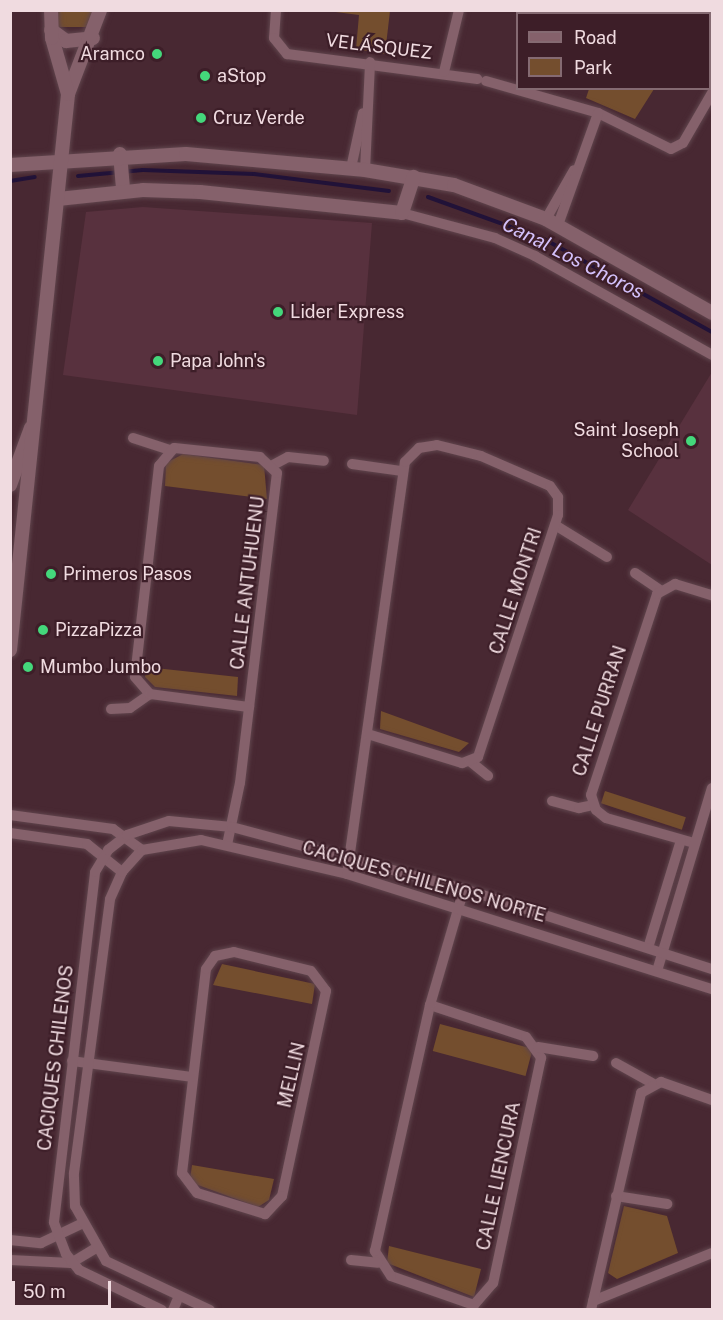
<!DOCTYPE html>
<meta charset="utf-8">
<style>
body{margin:0}
#map{position:relative;width:723px;height:1320px;overflow:hidden;background:#482832;font-family:"Public Sans",sans-serif}
div>[style]{position:absolute}
.built>*{inset:0;background:#58313e}
.green>*{inset:0;background:#744e2e;transform-origin:0 0}
.stream>*{height:4px;margin:-2px;padding:0 2px;transform-origin:2px;border-radius:2px;background:#211238}
.roads{filter:drop-shadow(0 0 2px #60454d) drop-shadow(0 0 2px #60454d)}
.minor>*{height:10px;margin:-5px;padding:0 5px;transform-origin:5px;border-radius:5px;background:#85616b}
.tertiary>*{height:14px;margin:-7px;padding:0 7px;transform-origin:7px;border-radius:7px;background:#85616b}
.dots>*{width:16px;height:16px;translate:-50% -50%;box-sizing:border-box;border:3px solid #3d1e28;border-radius:50%}
span{translate:-50% -50%;white-space:nowrap;text-align:center;line-height:1.15;-webkit-text-stroke:4.5px #3d1e28;paint-order:stroke}
.street-label{font-size:18px;color:#f0dbe0}
.poi-label{font-size:18px;color:#f0dbe0}
.right{translate:-100% -50%;text-align:right}
.left{translate:0 -50%;text-align:left}
.water-label{font-size:20px;color:#d3c0fa;font-style:italic}
.frame{position:absolute;inset:0;border:12px solid #f0dbe0;pointer-events:none}
.legend{position:absolute;left:516px;top:12px;width:195px;height:78px;box-sizing:border-box;background:#3d1e28;border:2px solid #856a72;margin:0;padding:8px 10px;list-style:none;font-size:18px;color:#f0dbe0}
.legend li{display:flex;align-items:center;gap:12px;height:30px}
.legend b{width:30px;border:2px solid #856a72}
.scale{position:absolute;left:12px;top:1281px;width:99px;height:27px;box-sizing:border-box;border:3px solid #f0dbe0;border-top:0;padding-left:8px;font-size:18px;line-height:21px;white-space:nowrap;color:#f0dbe0;-webkit-text-stroke:4px #3d1e28;paint-order:stroke}
</style>
<div id="map">
<div class="built">
<div style="clip-path:polygon(143px 207px,372px 223px,357px 415px,63px 375px,86px 212px)"></div>
<div style="clip-path:polygon(712px 372px,712px 565px,628px 510px)"></div>
</div>
<div class="green">
<div style="left:58px;top:11px;width:34px;height:16px"></div>
<div style="clip-path:polygon(328px 11px,390px 11px,385px 54px,356px 49px,359px 15px)"></div>
<div style="clip-path:polygon(589px 89px,589px 88px,654px 89px,635px 119px,586px 98px)"></div>
<div style="clip-path:polygon(183px 454px,264px 465px,267px 499px,165px 486px,166px 463px)"></div>
<div style="clip-path:polygon(146px 667px,238px 677px,237px 696px,155px 687px,145px 677px)"></div>
<div style="clip-path:polygon(381px 711px,469px 743px,459px 752px,380px 729px)"></div>
<div style="left:605px;top:791px;width:85px;height:13px;rotate:18deg"></div>
<div style="clip-path:polygon(222px 964px,315px 984px,312px 1004px,213px 985px)"></div>
<div style="left:440px;top:1024px;width:96px;height:28px;rotate:15deg"></div>
<div style="clip-path:polygon(192px 1165px,274px 1179px,269px 1200px,258px 1207px,195px 1184px,190px 1179px)"></div>
<div style="clip-path:polygon(624px 1206px,667px 1216px,678px 1253px,617px 1279px,608px 1273px)"></div>
<div style="clip-path:polygon(389px 1246px,481px 1269px,474px 1297px,387px 1263px)"></div>
</div>
<div class="stream">
<div style="left:78px;top:176px;width:65px;rotate:-5.3deg"></div>
<div style="left:143px;top:170px;width:111px;rotate:2.1deg"></div>
<div style="left:254px;top:174px;width:136px;rotate:7.2deg"></div>
<div style="left:10px;top:181px;width:25px;rotate:-9deg"></div>
<div style="left:428px;top:197px;width:123px;rotate:19.9deg"></div>
<div style="left:544px;top:239px;width:192px;rotate:29deg"></div>
</div>
<div class="roads">
<div class="minor">
<div style="left:276px;top:10px;width:28px;rotate:94deg"></div>
<div style="left:274px;top:38px;width:21px;rotate:51deg"></div>
<div style="left:287px;top:54px;width:192px;rotate:7.5deg"></div>
<div style="left:698px;top:10px;width:8px;rotate:30deg"></div>
<div style="left:559px;top:14px;width:4px;rotate:-76deg"></div>
<div style="left:444px;top:72px;width:64px;rotate:-76.4deg"></div>
<div style="left:486px;top:81px;width:116px;rotate:15.9deg"></div>
<div style="left:598px;top:113px;width:81px;rotate:26.3deg"></div>
<div style="left:671px;top:149px;width:13px;rotate:-27deg"></div>
<div style="left:683px;top:143px;width:58px;rotate:-59.9deg"></div>
<div style="left:351px;top:168px;width:56px;rotate:-77.7deg"></div>
<div style="left:365px;top:170px;width:108px;rotate:-87.3deg"></div>
<div style="left:402px;top:213px;width:96px;rotate:15deg"></div>
<div style="left:495px;top:238px;width:44px;rotate:24.2deg"></div>
<div style="left:535px;top:256px;width:203px;rotate:29.2deg"></div>
<div style="left:546px;top:219px;width:56px;rotate:-60.3deg"></div>
<div style="left:558px;top:225px;width:119px;rotate:-70.3deg"></div>
<div style="left:133px;top:438px;width:38px;rotate:18deg"></div>
<div style="left:352px;top:464px;width:49px;rotate:8.1deg"></div>
<div style="left:273px;top:465px;width:17px;rotate:-28deg"></div>
<div style="left:288px;top:457px;width:36px;rotate:6deg"></div>
<div style="left:555px;top:525px;width:61px;rotate:31.6deg"></div>
<div style="left:635px;top:573px;width:30px;rotate:34deg"></div>
<div style="left:111px;top:709px;width:19px;rotate:-3deg"></div>
<div style="left:130px;top:708px;width:24px;rotate:-35deg"></div>
<div style="left:471px;top:762px;width:22px;rotate:39deg"></div>
<div style="left:552px;top:801px;width:28px;rotate:15deg"></div>
<div style="left:579px;top:808px;width:14px;rotate:-12deg"></div>
<div style="left:10px;top:815px;width:104px;rotate:7.7deg"></div>
<div style="left:113px;top:829px;width:36px;rotate:36deg"></div>
<div style="left:10px;top:833px;width:78px;rotate:8.1deg"></div>
<div style="left:87px;top:844px;width:45px;rotate:38.7deg"></div>
<div style="left:694px;top:843px;width:91px;rotate:-164.1deg"></div>
<div style="left:606px;top:818px;width:13px;rotate:-141deg"></div>
<div style="left:596px;top:810px;width:16px;rotate:-108deg"></div>
<div style="left:591px;top:795px;width:212px;rotate:-71.8deg"></div>
<div style="left:657px;top:594px;width:21px;rotate:-29deg"></div>
<div style="left:675px;top:584px;width:39px;rotate:17deg"></div>
<div style="left:227px;top:845px;width:63px;rotate:-78.2deg"></div>
<div style="left:240px;top:783px;width:312px;rotate:-83.2deg"></div>
<div style="left:277px;top:473px;width:23px;rotate:-137deg"></div>
<div style="left:260px;top:457px;width:86px;rotate:-174deg"></div>
<div style="left:174px;top:448px;width:23px;rotate:130deg"></div>
<div style="left:159px;top:466px;width:212px;rotate:96.5deg"></div>
<div style="left:135px;top:677px;width:23px;rotate:49deg"></div>
<div style="left:150px;top:694px;width:100px;rotate:7.5deg"></div>
<div style="left:347px;top:874px;width:416px;rotate:-82deg"></div>
<div style="left:405px;top:462px;width:20px;rotate:-45deg"></div>
<div style="left:419px;top:448px;width:18px;rotate:-9deg"></div>
<div style="left:437px;top:445px;width:45px;rotate:14deg"></div>
<div style="left:481px;top:456px;width:75px;rotate:23.5deg"></div>
<div style="left:550px;top:486px;width:14px;rotate:54deg"></div>
<div style="left:558px;top:497px;width:18px;rotate:90deg"></div>
<div style="left:558px;top:515px;width:255px;rotate:108.3deg"></div>
<div style="left:478px;top:757px;width:17px;rotate:159deg"></div>
<div style="left:462px;top:763px;width:98px;rotate:-162.9deg"></div>
<div style="left:648px;top:948px;width:113px;rotate:-73deg"></div>
<div style="left:234px;top:952px;width:79px;rotate:13.9deg"></div>
<div style="left:311px;top:971px;width:25px;rotate:53deg"></div>
<div style="left:326px;top:991px;width:210px;rotate:102.1deg"></div>
<div style="left:282px;top:1196px;width:25px;rotate:133deg"></div>
<div style="left:265px;top:1214px;width:71px;rotate:-162.8deg"></div>
<div style="left:197px;top:1193px;width:25px;rotate:-127deg"></div>
<div style="left:182px;top:1173px;width:205px;rotate:-83.3deg"></div>
<div style="left:206px;top:969px;width:16px;rotate:-55deg"></div>
<div style="left:215px;top:956px;width:19px;rotate:-12deg"></div>
<div style="left:657px;top:971px;width:191px;rotate:-73.3deg"></div>
<div style="left:430px;top:1005px;width:101px;rotate:18.4deg"></div>
<div style="left:526px;top:1037px;width:26px;rotate:54deg"></div>
<div style="left:541px;top:1058px;width:230px;rotate:102deg"></div>
<div style="left:493px;top:1283px;width:29px;rotate:131deg"></div>
<div style="left:474px;top:1305px;width:88px;rotate:-160.7deg"></div>
<div style="left:391px;top:1276px;width:30px;rotate:-123deg"></div>
<div style="left:375px;top:1251px;width:252px;rotate:-77.4deg"></div>
<div style="left:430px;top:1005px;width:121px;rotate:-73.7deg"></div>
<div style="left:538px;top:1047px;width:56px;rotate:9.3deg"></div>
<div style="left:72px;top:1061px;width:121px;rotate:7.6deg"></div>
<div style="left:616px;top:1063px;width:41px;rotate:29.1deg"></div>
<div style="left:616px;top:1196px;width:52px;rotate:8.9deg"></div>
<div style="left:10px;top:1240px;width:31px;rotate:6deg"></div>
<div style="left:41px;top:1243px;width:44px;rotate:-25.4deg"></div>
<div style="left:10px;top:1260px;width:61px;rotate:2.8deg"></div>
<div style="left:71px;top:1263px;width:27px;rotate:-31deg"></div>
<div style="left:351px;top:1260px;width:27px;rotate:6deg"></div>
<div style="left:593px;top:1301px;width:128px;rotate:-22deg"></div>
<div style="left:162px;top:1310px;width:92px;rotate:-154.3deg"></div>
<div style="left:79px;top:1270px;width:21px;rotate:-129deg"></div>
<div style="left:66px;top:1254px;width:34px;rotate:-111deg"></div>
<div style="left:54px;top:1222px;width:352px;rotate:-83.3deg"></div>
<div style="left:95px;top:872px;width:26px;rotate:-59deg"></div>
<div style="left:108px;top:850px;width:24px;rotate:-38deg"></div>
<div style="left:127px;top:835px;width:44px;rotate:-18.4deg"></div>
<div style="left:169px;top:821px;width:63px;rotate:5.4deg"></div>
<div style="left:232px;top:827px;width:240px;rotate:15deg"></div>
<div style="left:464px;top:889px;width:261px;rotate:17.9deg"></div>
<div style="left:173px;top:1310px;width:15px;rotate:-67deg"></div>
<div style="left:210px;top:1310px;width:115px;rotate:-154.8deg"></div>
<div style="left:106px;top:1261px;width:63px;rotate:-119.4deg"></div>
<div style="left:75px;top:1206px;width:33px;rotate:-92deg"></div>
<div style="left:74px;top:1173px;width:276px;rotate:-82.5deg"></div>
<div style="left:110px;top:899px;width:30px;rotate:-66deg"></div>
<div style="left:122px;top:872px;width:30px;rotate:-48deg"></div>
<div style="left:142px;top:850px;width:60px;rotate:-9.6deg"></div>
<div style="left:201px;top:840px;width:150px;rotate:13.1deg"></div>
<div style="left:347px;top:874px;width:383px;rotate:17.5deg"></div>
<div style="left:591px;top:1310px;width:223px;rotate:-77deg"></div>
<div style="left:641px;top:1093px;width:23px;rotate:-29deg"></div>
<div style="left:661px;top:1082px;width:54px;rotate:19.4deg"></div>
</div>
<div class="tertiary">
<div style="left:51px;top:30px;width:19px;rotate:36deg"></div>
<div style="left:66px;top:41px;width:27px;rotate:-6deg"></div>
<div style="left:68px;top:94px;width:90px;rotate:-69.1deg"></div>
<div style="left:120px;top:154px;width:37px;rotate:85deg"></div>
<div style="left:10px;top:165px;width:176px;rotate:-3.6deg"></div>
<div style="left:186px;top:154px;width:180px;rotate:5.1deg"></div>
<div style="left:365px;top:170px;width:90px;rotate:9.6deg"></div>
<div style="left:454px;top:185px;width:98px;rotate:20.3deg"></div>
<div style="left:546px;top:219px;width:191px;rotate:29.5deg"></div>
<div style="left:58px;top:199px;width:85px;rotate:-6deg"></div>
<div style="left:143px;top:190px;width:57px;rotate:2deg"></div>
<div style="left:200px;top:192px;width:203px;rotate:5.9deg"></div>
<div style="left:402px;top:213px;width:38px;rotate:-72deg"></div>
<div style="left:10px;top:485px;width:61px;rotate:-69.8deg"></div>
<div style="left:10px;top:650px;width:559px;rotate:-84.04deg"></div>
<div style="left:68px;top:94px;width:58px;rotate:-105.9deg"></div>
<div style="left:52px;top:38px;width:28px;rotate:-92deg"></div>
</div>
</div>
<div class="dots">
<div style="left:157px;top:54px;background:#44d77b"></div>
<div style="left:205px;top:76px;background:#44d77b"></div>
<div style="left:201px;top:118px;background:#44d77b"></div>
<div style="left:278px;top:312px;background:#44d77b"></div>
<div style="left:158px;top:361px;background:#44d77b"></div>
<div style="left:691px;top:441px;background:#44d77b"></div>
<div style="left:51px;top:574px;background:#44d77b"></div>
<div style="left:43px;top:630px;background:#44d77b"></div>
<div style="left:28px;top:667px;background:#44d77b"></div>
</div>
<div class="street-label">
<span style="left:379px;top:47px;rotate:7deg">VELÁSQUEZ</span>
<span style="left:248px;top:583px;rotate:-83deg">CALLE ANTUHUENU</span>
<span style="left:516px;top:591px;rotate:-72deg">CALLE MONTRI</span>
<span style="left:600px;top:711px;rotate:-72deg">CALLE PURRAN</span>
<span style="left:424px;top:882px;rotate:16deg">CACIQUES CHILENOS NORTE</span>
<span style="left:56px;top:1058px;rotate:-83deg">CACIQUES CHILENOS</span>
<span style="left:292px;top:1075px;rotate:-77deg">MELLIN</span>
<span style="left:499px;top:1176px;rotate:-78deg">CALLE LIENCURA</span>
</div>
<div class="poi-label">
<span class="right" style="left:145px;top:54px">Aramco</span>
<span class="left" style="left:217px;top:76px">aStop</span>
<span class="left" style="left:213px;top:118px">Cruz Verde</span>
<span class="left" style="left:290px;top:312px">Lider Express</span>
<span class="left" style="left:170px;top:361px">Papa John's</span>
<span class="right" style="left:679px;top:441px">Saint Joseph<br>School</span>
<span class="left" style="left:63px;top:574px">Primeros Pasos</span>
<span class="left" style="left:55px;top:630px">PizzaPizza</span>
<span class="left" style="left:40px;top:667px">Mumbo Jumbo</span>
</div>
<div class="water-label">
<span style="left:573px;top:258px;rotate:27deg">Canal Los Choros</span>
</div>
<div class="frame"></div>
<ul class="legend">
<li><b style="height:8px;background:#85616b"></b>Road</li>
<li><b style="height:16px;background:#744e2e"></b>Park</li>
</ul>
<div class="scale">50 m</div>
</div>
